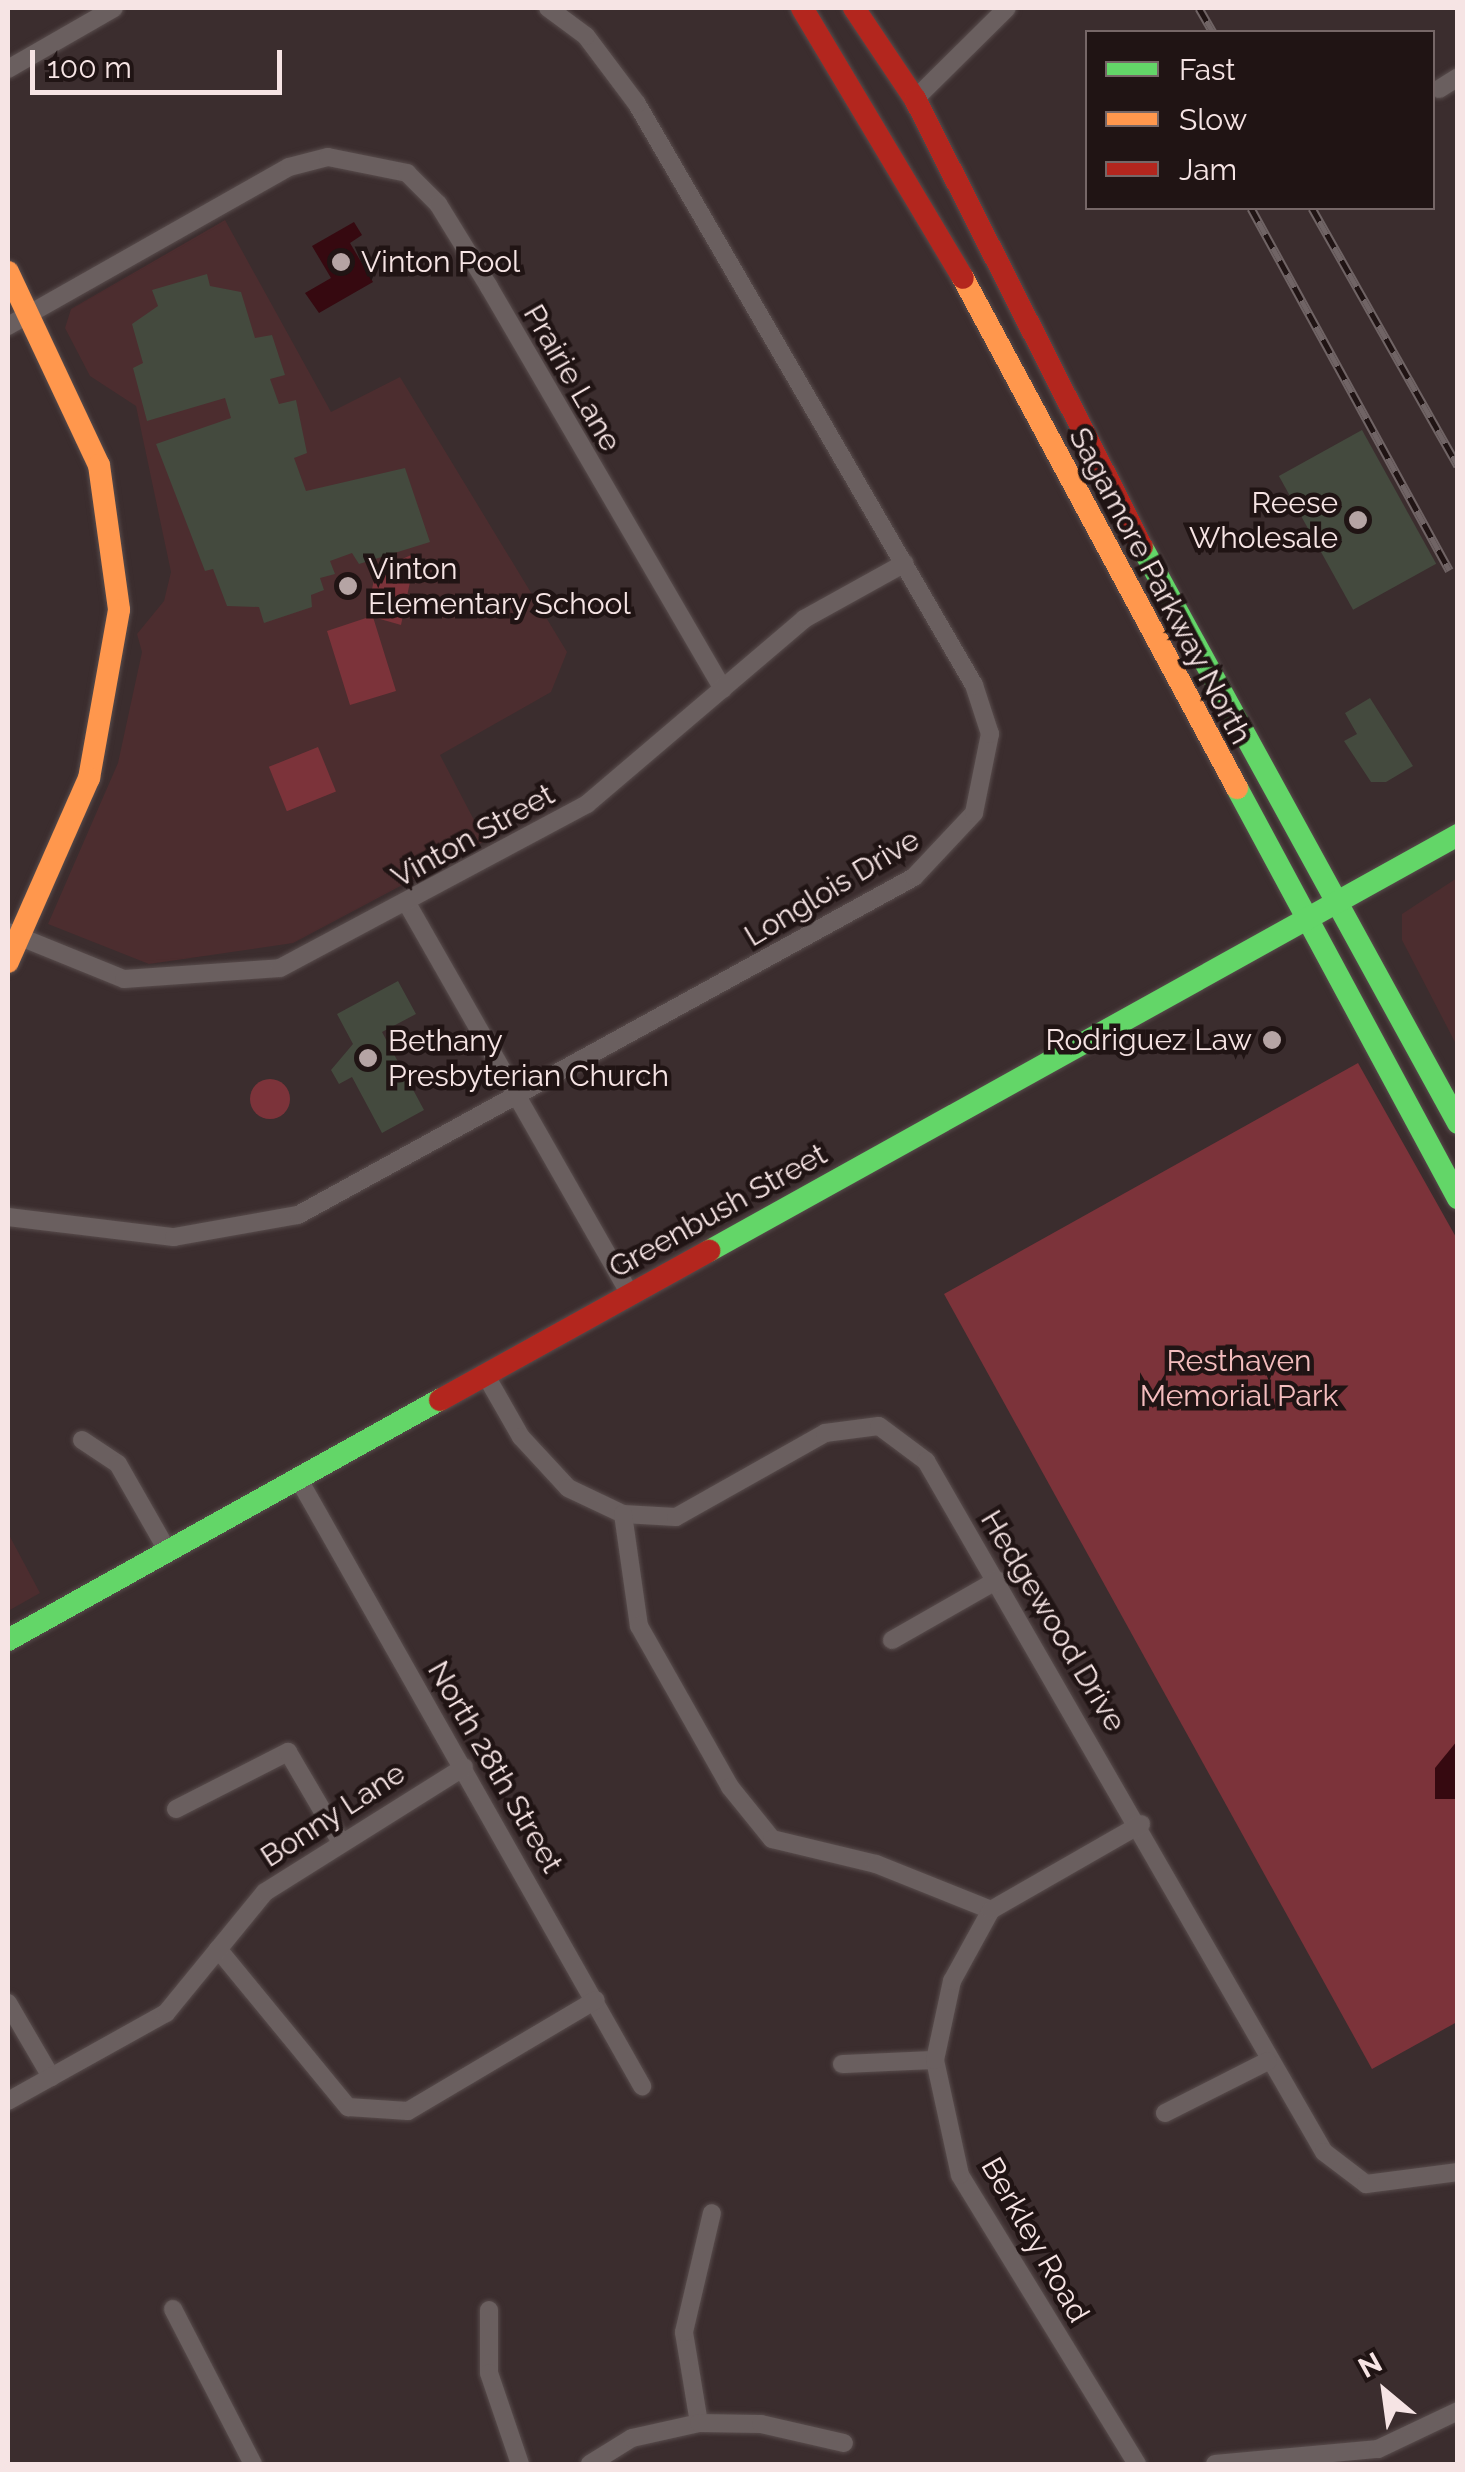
<!DOCTYPE html>
<style>
body{margin:0}
#map{position:relative;width:1465px;height:2472px;overflow:hidden;background:#3b2d2e;font-family:Raleway,sans-serif}
div>[style]{position:absolute}
.built>*{inset:0;background:#4c2d2f}
.green>*{inset:0;background:#7c333a;transform-origin:0 0}
.round{border-radius:50%}
.water>*{inset:0;background:#360910}
.building>*{inset:0;background:#444a3e;transform-origin:0 0}
.roads{filter:drop-shadow(0 0 2px #584c4c) drop-shadow(0 0 2px #584c4c)}
.street>*{height:18px;margin:-9px;padding:0 9px;transform-origin:9px;border-radius:9px;background:#6a5f5f}
.fast>*{height:22px;margin:-11px;padding:0 11px;transform-origin:11px;border-radius:11px;background:#63d668}
.slow>*{height:22px;margin:-11px;padding:0 11px;transform-origin:11px;border-radius:11px;background:#ff974d}
.jam>*{height:22px;margin:-11px;padding:0 11px;transform-origin:11px;border-radius:11px;background:#b3261e}
.rail>*{height:9px;margin-top:-4.5px;transform-origin:0;background:repeating-linear-gradient(90deg,#201414 0 15px,#706465 0 30px);box-sizing:border-box;border-block:2px solid #706465}
.dots>*{width:28px;height:28px;translate:-50% -50%;box-sizing:border-box;border:5px solid #201414;border-radius:50%}
span{translate:-50% -50%;white-space:nowrap;text-align:center;line-height:1.15;-webkit-text-stroke:9px #201414;paint-order:stroke}
.poi-label{font-size:30px;color:#f6e4e4}
.left{translate:0 -50%;text-align:left}
.right{translate:-100% -50%;text-align:right}
.street-label{font-size:30px;color:#f6e4e4}
.park-label{font-size:30px;color:#f4bdbe}
.frame{position:absolute;inset:0;border:10px solid #f6e4e4;pointer-events:none}
.legend{position:absolute;left:1085px;top:30px;width:350px;height:180px;box-sizing:border-box;background:#201414;border:2px solid #766767;margin:0;padding:12px 18px;list-style:none;font-size:30px;color:#f6e4e4}
.legend li{display:flex;align-items:center;gap:20px;height:50px}
.legend b{width:50px;border:2px solid #766767}
.north{position:absolute;left:1335px;top:2342px;width:100px;height:100px;-webkit-text-stroke:8px #201414;paint-order:stroke;rotate:331deg;font-size:28px;font-weight:700;line-height:40px;text-align:center;color:#f6e4e4}
.north::after{content:'';display:block;margin:auto;width:35px;height:45px;background:#f6e4e4;clip-path:polygon(50% 0,100% 100%,50% 72%,0 100%)}
.scale{position:absolute;left:30px;top:50px;width:252px;height:45px;box-sizing:border-box;border:5px solid #f6e4e4;border-top:0;padding-left:12px;font-size:30px;line-height:35px;white-space:nowrap;color:#f6e4e4;-webkit-text-stroke:8px #201414;paint-order:stroke}
</style>
<div id="map">
<div class="built">
<div style="clip-path:polygon(225px 220px,331px 412px,400px 377px,567px 652px,551px 692px,440px 755px,485px 841px,293px 943px,149px 964px,48px 924px,118px 763px,142px 652px,137px 634px,164px 601px,171px 572px,136px 406px,90px 376px,65px 328px,71px 309px)"></div>
<div style="clip-path:polygon(1457px 878px,1457px 1046px,1402px 940px,1402px 914px)"></div>
<div style="clip-path:polygon(8px 1533px,40px 1593px,8px 1611px)"></div>
</div>
<div class="green">
<div style="clip-path:polygon(416px 553px,401px 625px,373px 617px,396px 691px,350px 705px,327px 631px,366px 618px,376px 570px)"></div>
<div style="left:318px;top:747px;width:48px;height:53px;rotate:68deg"></div>
<div style="clip-path:polygon(1358px 1063px,1457px 1239px,1457px 2022px,1372px 2069px,944px 1294px)"></div>
<div class="round" style="left:250px;top:1079px;width:40px;height:40px"></div>
</div>
<div class="water">
<div style="clip-path:polygon(354px 222px,362px 235px,350px 243px,373px 282px,319px 313px,305px 293px,331px 278px,312px 246px)"></div>
<div style="clip-path:polygon(1457px 1741px,1457px 1799px,1435px 1799px,1435px 1768px)"></div>
</div>
<div class="building">
<div style="clip-path:polygon(207px 274px,210px 286px,241px 292px,255px 338px,272px 335px,285px 375px,270px 379px,279px 404px,296px 400px,307px 453px,294px 458px,306px 491px,405px 468px,430px 542px,359px 564px,352px 553px,330px 561px,335px 574px,320px 578px,324px 590px,311px 595px,312px 607px,264px 623px,259px 607px,227px 606px,213px 569px,205px 571px,156px 444px,231px 418px,225px 398px,147px 421px,133px 368px,143px 363px,132px 324px,158px 306px,152px 290px)"></div>
<div style="left:1362px;top:430px;width:153px;height:95px;rotate:61deg"></div>
<div style="clip-path:polygon(1370px 698px,1413px 766px,1386px 782px,1371px 782px,1344px 741px,1357px 734px,1345px 713px)"></div>
<div style="clip-path:polygon(398px 981px,416px 1014px,382px 1032px,424px 1110px,382px 1133px,352px 1077px,339px 1084px,331px 1070px,353px 1044px,337px 1014px)"></div>
</div>
<div class="roads">
<div class="street">
<div style="left:8px;top:69px;width:122px;rotate:-29.9deg"></div>
<div style="left:1439px;top:89px;width:22px;rotate:-32deg"></div>
<div style="left:915px;top:99px;width:129px;rotate:-44.7deg"></div>
<div style="left:8px;top:326px;width:323px;rotate:-29.5deg"></div>
<div style="left:289px;top:167px;width:40px;rotate:-14.4deg"></div>
<div style="left:328px;top:157px;width:81px;rotate:11.4deg"></div>
<div style="left:407px;top:173px;width:44px;rotate:45deg"></div>
<div style="left:438px;top:204px;width:97px;rotate:58.4deg"></div>
<div style="left:489px;top:287px;width:465px;rotate:59.8deg"></div>
<div style="left:408px;top:905px;width:448px;rotate:60.3deg"></div>
<div style="left:8px;top:932px;width:125px;rotate:22.1deg"></div>
<div style="left:124px;top:979px;width:156px;rotate:-4deg"></div>
<div style="left:280px;top:968px;width:348px;rotate:-28.1deg"></div>
<div style="left:587px;top:804px;width:285px;rotate:-40.4deg"></div>
<div style="left:804px;top:619px;width:115px;rotate:-29deg"></div>
<div style="left:8px;top:1217px;width:167px;rotate:6.9deg"></div>
<div style="left:174px;top:1237px;width:126px;rotate:-10.1deg"></div>
<div style="left:298px;top:1215px;width:703px;rotate:-28.75deg"></div>
<div style="left:914px;top:877px;width:88px;rotate:-46.8deg"></div>
<div style="left:974px;top:813px;width:81px;rotate:-78.6deg"></div>
<div style="left:990px;top:734px;width:52px;rotate:-108.1deg"></div>
<div style="left:974px;top:685px;width:672px;rotate:-120.12deg"></div>
<div style="left:637px;top:104px;width:85px;rotate:-126.9deg"></div>
<div style="left:586px;top:36px;width:47px;rotate:-143.6deg"></div>
<div style="left:485px;top:1374px;width:73px;rotate:60.3deg"></div>
<div style="left:521px;top:1437px;width:69px;rotate:47.3deg"></div>
<div style="left:568px;top:1488px;width:61px;rotate:25.3deg"></div>
<div style="left:623px;top:1514px;width:53px;rotate:3.2deg"></div>
<div style="left:676px;top:1517px;width:171px;rotate:-29.4deg"></div>
<div style="left:825px;top:1433px;width:54px;rotate:-7.4deg"></div>
<div style="left:879px;top:1426px;width:59px;rotate:36.7deg"></div>
<div style="left:926px;top:1461px;width:797px;rotate:60.06deg"></div>
<div style="left:1324px;top:2152px;width:53px;rotate:37.3deg"></div>
<div style="left:1366px;top:2184px;width:93px;rotate:-7.4deg"></div>
<div style="left:82px;top:1440px;width:43px;rotate:33.7deg"></div>
<div style="left:118px;top:1464px;width:99px;rotate:60.3deg"></div>
<div style="left:298px;top:1478px;width:699px;rotate:60.5deg"></div>
<div style="left:623px;top:1514px;width:113px;rotate:81.9deg"></div>
<div style="left:639px;top:1626px;width:185px;rotate:60.5deg"></div>
<div style="left:730px;top:1787px;width:67px;rotate:51.1deg"></div>
<div style="left:772px;top:1839px;width:107px;rotate:13.5deg"></div>
<div style="left:876px;top:1864px;width:124px;rotate:21.8deg"></div>
<div style="left:892px;top:1640px;width:121px;rotate:-29.7deg"></div>
<div style="left:176px;top:1809px;width:126px;rotate:-27deg"></div>
<div style="left:288px;top:1752px;width:101px;rotate:59.6deg"></div>
<div style="left:218px;top:1949px;width:205px;rotate:50.6deg"></div>
<div style="left:348px;top:2107px;width:60px;rotate:3.8deg"></div>
<div style="left:408px;top:2111px;width:218px;rotate:-30.6deg"></div>
<div style="left:8px;top:2003px;width:86px;rotate:59.8deg"></div>
<div style="left:842px;top:2064px;width:93px;rotate:-2.5deg"></div>
<div style="left:8px;top:2101px;width:181px;rotate:-29.1deg"></div>
<div style="left:166px;top:2013px;width:156px;rotate:-50.7deg"></div>
<div style="left:265px;top:1892px;width:235px;rotate:-32.1deg"></div>
<div style="left:1165px;top:2113px;width:115px;rotate:-26.8deg"></div>
<div style="left:173px;top:2309px;width:174px;rotate:62.7deg"></div>
<div style="left:489px;top:2310px;width:63px;rotate:90deg"></div>
<div style="left:489px;top:2373px;width:96px;rotate:71.2deg"></div>
<div style="left:699px;top:2423px;width:92px;rotate:-99.4deg"></div>
<div style="left:684px;top:2332px;width:122px;rotate:-76.8deg"></div>
<div style="left:590px;top:2464px;width:49px;rotate:-31.8deg"></div>
<div style="left:632px;top:2438px;width:69px;rotate:-12.6deg"></div>
<div style="left:699px;top:2423px;width:62px;rotate:0.9deg"></div>
<div style="left:761px;top:2424px;width:85px;rotate:12.9deg"></div>
<div style="left:1137px;top:2464px;width:339px;rotate:-121.5deg"></div>
<div style="left:960px;top:2175px;width:118px;rotate:-102.3deg"></div>
<div style="left:935px;top:2060px;width:81px;rotate:-77.9deg"></div>
<div style="left:952px;top:1981px;width:81px;rotate:-61.2deg"></div>
<div style="left:991px;top:1910px;width:173px;rotate:-29.8deg"></div>
<div style="left:1215px;top:2464px;width:164px;rotate:-5.3deg"></div>
<div style="left:1378px;top:2449px;width:89px;rotate:-25.4deg"></div>
</div>
<div class="fast">
<div style="left:1142px;top:547px;width:657px;rotate:61.25deg"></div>
<div style="left:1237px;top:788px;width:466px;rotate:61.7deg"></div>
<div style="left:709px;top:1251px;width:857px;rotate:-29.05deg"></div>
<div style="left:8px;top:1640px;width:494px;rotate:-29.1deg"></div>
</div>
<div class="slow">
<div style="left:8px;top:272px;width:213px;rotate:64.8deg"></div>
<div style="left:99px;top:465px;width:146px;rotate:82.1deg"></div>
<div style="left:119px;top:610px;width:171px;rotate:100.1deg"></div>
<div style="left:89px;top:778px;width:201px;rotate:113.8deg"></div>
<div style="left:963px;top:278px;width:579px;rotate:61.75deg"></div>
</div>
<div class="jam">
<div style="left:802px;top:8px;width:314px;rotate:59.2deg"></div>
<div style="left:854px;top:8px;width:110px;rotate:56.2deg"></div>
<div style="left:915px;top:99px;width:502px;rotate:63.13deg"></div>
<div style="left:440px;top:1400px;width:308px;rotate:-29deg"></div>
</div>
</div>
<div class="rail">
<div style="left:1199px;top:8px;width:28px;rotate:60deg"></div>
<div style="left:1251px;top:208px;width:413px;rotate:61.3deg"></div>
<div style="left:1312px;top:208px;width:296px;rotate:60.5deg"></div>
</div>
<div class="dots">
<div style="left:341px;top:262px;background:#b5a4a4"></div>
<div style="left:1358px;top:520px;background:#b5a4a4"></div>
<div style="left:348px;top:586px;background:#b5a4a4"></div>
<div style="left:1272px;top:1040px;background:#b5a4a4"></div>
<div style="left:368px;top:1058px;background:#b5a4a4"></div>
</div>
<div class="poi-label">
<span class="left" style="left:361px;top:262px">Vinton Pool</span>
<span class="right" style="left:1338px;top:520px">Reese<br>Wholesale</span>
<span class="left" style="left:368px;top:586px">Vinton<br>Elementary School</span>
<span class="right" style="left:1252px;top:1040px">Rodriguez Law</span>
<span class="left" style="left:388px;top:1058px">Bethany<br>Presbyterian Church</span>
</div>
<div class="street-label">
<span style="left:572px;top:378px;rotate:60deg">Prairie Lane</span>
<span style="left:1160px;top:586px;rotate:62deg">Sagamore Parkway North</span>
<span style="left:473px;top:836px;rotate:-29deg">Vinton Street</span>
<span style="left:832px;top:888px;rotate:-31deg">Longlois Drive</span>
<span style="left:718px;top:1211px;rotate:-29deg">Greenbush Street</span>
<span style="left:1053px;top:1621px;rotate:59deg">Hedgewood Drive</span>
<span style="left:495px;top:1767px;rotate:60deg">North 28th Street</span>
<span style="left:333px;top:1815px;rotate:-33deg">Bonny Lane</span>
<span style="left:1035px;top:2240px;rotate:60deg">Berkley Road</span>
</div>
<div class="park-label">
<span style="left:1239px;top:1378px">Resthaven<br>Memorial Park</span>
</div>
<div class="frame"></div>
<ul class="legend">
<li><b style="height:12px;background:#63d668"></b>Fast</li>
<li><b style="height:12px;background:#ff974d"></b>Slow</li>
<li><b style="height:12px;background:#b3261e"></b>Jam</li>
</ul>
<div class="north">N</div>
<div class="scale">100 m</div>
</div>
